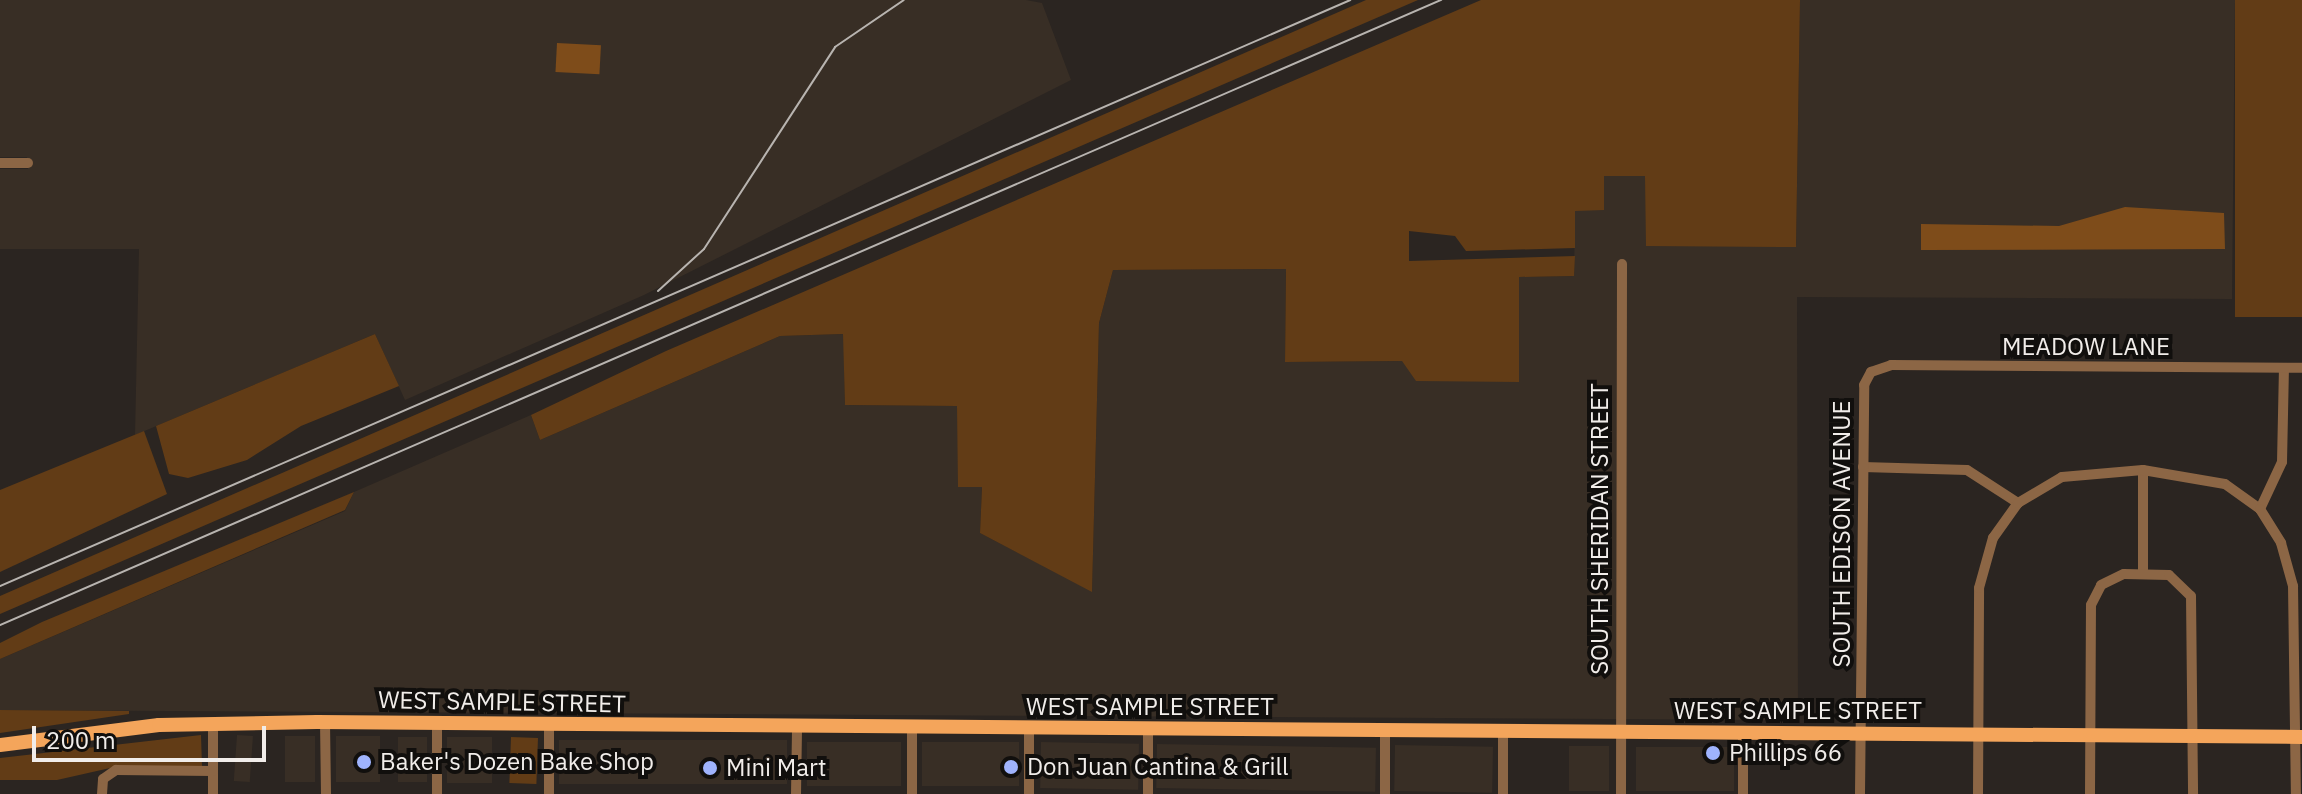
<!DOCTYPE html>
<style>
body{margin:0}
#map{position:relative;width:2302px;height:794px;overflow:hidden;background:#2b2521;font-family:"IBM Plex Sans",sans-serif}
div>[style]{position:absolute}
.built>*{inset:0;background:#382e25;transform-origin:0 0}
.green>*{inset:0;background:#623c16;transform-origin:0 0}
.water>*{inset:0;background:#7e4c1a;transform-origin:0 0}
.minor>*{height:10px;margin:-5px;padding:0 5px;transform-origin:5px;border-radius:5px;background:#8c6645}
.major>*{height:14px;margin:-7px;padding:0 7px;transform-origin:7px;border-radius:7px;background:#f4a55b}
.rail>*{height:2px;margin:-1px;padding:0 1px;transform-origin:1px;border-radius:1px;background:#b8b4b0}
.dots>*{width:22px;height:22px;translate:-50% -50%;box-sizing:border-box;border:4px solid #110f0d;border-radius:50%}
span{translate:-50% -50%;white-space:nowrap;text-align:center;line-height:1.15;-webkit-text-stroke:8px #110f0d;paint-order:stroke}
.street-label{font-size:24px;color:#f1edea}
.poi-label{font-size:24px;color:#f1edea}
.left{translate:0 -50%;text-align:left}
.scale{position:absolute;left:32px;top:726px;width:234px;height:36px;box-sizing:border-box;border:4px solid #f1edea;border-top:0;padding-left:10px;font-size:24px;line-height:28px;white-space:nowrap;color:#f1edea;-webkit-text-stroke:6px #110f0d;paint-order:stroke}
</style>
<div id="map">
<div class="built">
<div style="clip-path:polygon(0 0,1026px 0,1042px 3px,1071px 80px,644px 295px,405px 400px,375px 334px,135px 435px,139px 249px,0 249px,0 169px,28px 169px,27px 157px,0 157px)"></div>
<div style="clip-path:polygon(1800px 0,2235px 0,2232px 299px,1797px 297px,1798px 720px,0 710px,0 659px,345px 511px,354px 492px,531px 415px,540px 440px,780px 336px,844px 334px,845px 405px,958px 406px,958px 486px,982px 487px,980px 533px,1092px 591px,1099px 323px,1113px 270px,1286px 269px,1285px 362px,1402px 361px,1518px 382px,1519px 277px,1574px 276px,1575px 211px,1604px 176px,1646px 176px,1796px 247px)"></div>
<div style="left:237px;top:735px;width:16px;height:46px;rotate:4deg"></div>
<div style="left:285px;top:736px;width:30px;height:46px"></div>
<div style="left:336px;top:736px;width:44px;height:46px"></div>
<div style="left:398px;top:737px;width:29px;height:45px"></div>
<div style="left:447px;top:737px;width:45px;height:46px"></div>
<div style="left:559px;top:740px;width:228px;height:44px"></div>
<div style="left:807px;top:742px;width:94px;height:44px"></div>
<div style="left:922px;top:742px;width:97px;height:44px"></div>
<div style="left:1041px;top:742px;width:98px;height:46px;rotate:1deg"></div>
<div style="left:1157px;top:744px;width:219px;height:44px;rotate:1deg"></div>
<div style="left:1395px;top:745px;width:98px;height:46px;rotate:1deg"></div>
<div style="left:1569px;top:746px;width:40px;height:45px"></div>
<div style="left:1636px;top:747px;width:98px;height:44px"></div>
</div>
<div class="green">
<div style="clip-path:polygon(1366px 0,1418px 0,0 614px,0 596px)"></div>
<div style="clip-path:polygon(1481px 0,1800px 0,1796px 247px,1646px 246px,1645px 176px,1604px 176px,1604px 210px,1575px 211px,1575px 248px,1466px 251px,1455px 236px,1409px 231px,1409px 261px,1575px 256px,1574px 276px,1519px 277px,1519px 382px,1416px 381px,1402px 361px,1285px 362px,1286px 269px,1113px 270px,1099px 323px,1092px 592px,980px 533px,982px 487px,958px 487px,957px 406px,845px 405px,843px 334px,780px 336px,540px 440px,531px 415px,666px 351px)"></div>
<div style="left:2235px;top:0;width:67px;height:317px"></div>
<div style="clip-path:polygon(375px 334px,399px 386px,301px 426px,247px 460px,188px 478px,169px 474px,156px 426px)"></div>
<div style="clip-path:polygon(144px 431px,167px 494px,0 572px,0 490px)"></div>
<div style="clip-path:polygon(354px 492px,345px 510px,0 659px,0 643px,42px 622px)"></div>
<div style="clip-path:polygon(0 710px,129px 711px,129px 714px,0 733px)"></div>
<div style="clip-path:polygon(201px 735px,202px 766px,119px 766px,57px 780px,0 780px,0 758px)"></div>
<div style="left:511px;top:737px;width:27px;height:46px;rotate:2deg"></div>
</div>
<div class="water">
<div style="left:557px;top:43px;width:44px;height:29px;rotate:3deg"></div>
<div style="clip-path:polygon(2125px 207px,2224px 213px,2225px 249px,1921px 250px,1921px 224px,2059px 226px)"></div>
</div>
<div class="minor">
<div style="left:0;top:163px;width:28px"></div>
<div style="left:1863px;top:467px;width:104px;rotate:1.7deg"></div>
<div style="left:1967px;top:470px;width:61px;rotate:32.9deg"></div>
<div style="left:2260px;top:509px;width:52px;rotate:-64.9deg"></div>
<div style="left:2282px;top:462px;width:94px;rotate:-88.8deg"></div>
<div style="left:2143px;top:574px;width:104px;rotate:-90deg"></div>
<div style="left:325px;top:722px;width:72px;rotate:89.2deg"></div>
<div style="left:213px;top:723px;width:71px;rotate:90deg"></div>
<div style="left:437px;top:724px;width:70px;rotate:90deg"></div>
<div style="left:1029px;top:729px;width:65px;rotate:90deg"></div>
<div style="left:1503px;top:732px;width:62px;rotate:90deg"></div>
<div style="left:102px;top:794px;width:15px;rotate:-86deg"></div>
<div style="left:103px;top:779px;width:16px;rotate:-35deg"></div>
<div style="left:116px;top:770px;width:97px;rotate:0.6deg"></div>
<div style="left:549px;top:794px;width:69px;rotate:-90deg"></div>
<div style="left:796px;top:794px;width:67px;rotate:-89.1deg"></div>
<div style="left:912px;top:794px;width:67px;rotate:-90deg"></div>
<div style="left:1148px;top:794px;width:65px;rotate:-90deg"></div>
<div style="left:1385px;top:794px;width:63px;rotate:-90deg"></div>
<div style="left:1621px;top:794px;width:530px;rotate:-89.89deg"></div>
<div style="left:1743px;top:794px;width:61px;rotate:-90deg"></div>
<div style="left:1860px;top:794px;width:409px;rotate:-89.4deg"></div>
<div style="left:1864px;top:385px;width:15px;rotate:-62deg"></div>
<div style="left:1871px;top:372px;width:21px;rotate:-19deg"></div>
<div style="left:1891px;top:365px;width:411px;rotate:0.4deg"></div>
<div style="left:1978px;top:794px;width:206px;rotate:-89.7deg"></div>
<div style="left:1979px;top:588px;width:52px;rotate:-74.4deg"></div>
<div style="left:1993px;top:538px;width:43px;rotate:-54.5deg"></div>
<div style="left:2018px;top:503px;width:51px;rotate:-30.6deg"></div>
<div style="left:2062px;top:477px;width:81px;rotate:-4.9deg"></div>
<div style="left:2143px;top:470px;width:83px;rotate:9.7deg"></div>
<div style="left:2225px;top:484px;width:43px;rotate:35.5deg"></div>
<div style="left:2260px;top:509px;width:40px;rotate:58deg"></div>
<div style="left:2281px;top:543px;width:45px;rotate:74.4deg"></div>
<div style="left:2293px;top:586px;width:208px;rotate:89.2deg"></div>
<div style="left:2090px;top:794px;width:189px;rotate:-89.7deg"></div>
<div style="left:2091px;top:605px;width:22px;rotate:-63deg"></div>
<div style="left:2101px;top:585px;width:25px;rotate:-26deg"></div>
<div style="left:2124px;top:574px;width:45px;rotate:1.3deg"></div>
<div style="left:2169px;top:575px;width:30px;rotate:44deg"></div>
<div style="left:2191px;top:596px;width:198px;rotate:89.4deg"></div>
</div>
<div class="major">
<div style="left:0;top:745px;width:160px;rotate:-7.2deg"></div>
<div style="left:159px;top:725px;width:158px;rotate:-1.1deg"></div>
<div style="left:317px;top:722px;width:1985px;rotate:0.43deg"></div>
</div>
<div class="rail">
<div style="left:658px;top:291px;width:62px;rotate:-42.4deg"></div>
<div style="left:704px;top:249px;width:241px;rotate:-57deg"></div>
<div style="left:835px;top:47px;width:83px;rotate:-34.3deg"></div>
<div style="left:0;top:586px;width:1472px;rotate:-23.46deg"></div>
<div style="left:0;top:625px;width:1571px;rotate:-23.45deg"></div>
</div>
<div class="dots">
<div style="left:1713px;top:753px;background:#9fb3fd"></div>
<div style="left:364px;top:762px;background:#9fb3fd"></div>
<div style="left:1011px;top:767px;background:#9fb3fd"></div>
<div style="left:710px;top:768px;background:#9fb3fd"></div>
</div>
<div class="street-label">
<span style="left:2086px;top:347px">MEADOW LANE</span>
<span style="left:1600px;top:529px;rotate:-90deg">SOUTH SHERIDAN STREET</span>
<span style="left:1842px;top:534px;rotate:-90deg">SOUTH EDISON AVENUE</span>
<span style="left:502px;top:702px;rotate:1deg">WEST SAMPLE STREET</span>
<span style="left:1150px;top:707px">WEST SAMPLE STREET</span>
<span style="left:1798px;top:711px">WEST SAMPLE STREET</span>
</div>
<div class="poi-label">
<span class="left" style="left:1729px;top:753px">Phillips 66</span>
<span class="left" style="left:380px;top:762px">Baker's Dozen Bake Shop</span>
<span class="left" style="left:1027px;top:767px">Don Juan Cantina &amp; Grill</span>
<span class="left" style="left:726px;top:768px">Mini Mart</span>
</div>
<div class="scale">200 m</div>
</div>
